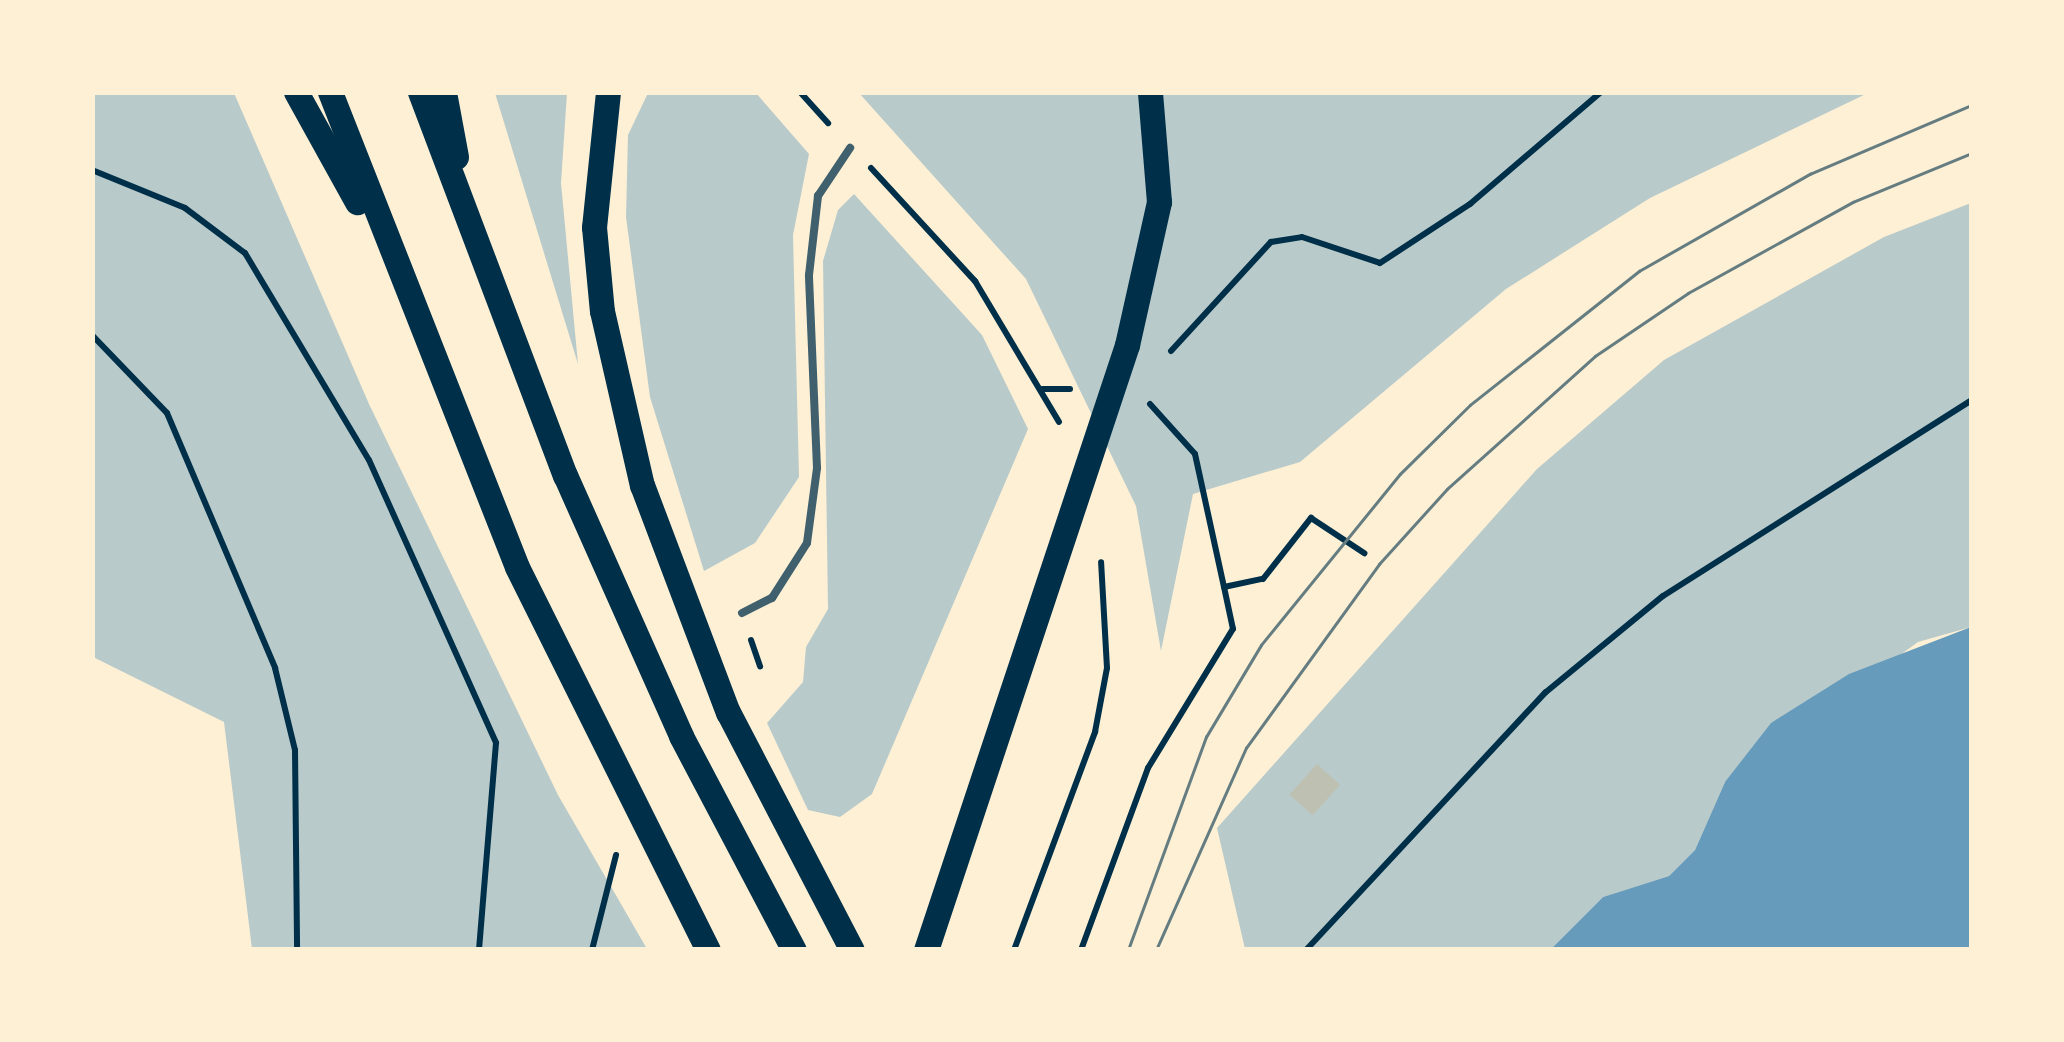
<!DOCTYPE html>
<style>
body{margin:0}
#map{position:relative;width:2064px;height:1042px;overflow:hidden;background:#fdf0d5;font-family:"Golos Text",sans-serif}
div>[style]{position:absolute}
.green>*{inset:0;background:#b9caca}
.water>*{inset:0;background:#669bbc}
.building>*{inset:0;background:#bec0b2;transform-origin:0 0}
.path>*{height:6px;margin:-3px;padding:0 3px;transform-origin:3px;border-radius:3px;background:#003049}
.service>*{height:8px;margin:-4px;padding:0 4px;transform-origin:4px;border-radius:4px;background:#3f606c}
.primary>*{height:25px;margin:-12.5px;padding:0 12.5px;transform-origin:12.5px;border-radius:12.5px;background:#003049}
.tram>*{height:2.5px;margin:-1.25px;padding:0 1.25px;transform-origin:1.25px;border-radius:1.25px;background:#657d81}
span{translate:-50% -50%;white-space:nowrap;text-align:center;line-height:1.15;-webkit-text-stroke:9px #fdf0d5;paint-order:stroke}
.frame{position:absolute;inset:0;border:95px solid #fdf0d5;pointer-events:none}
</style>
<div id="map">
<div class="green">
<div style="clip-path:polygon(92px 93px,234px 93px,369px 404px,558px 795px,647px 949px,252px 949px,224px 722px,93px 657px)"></div>
<div style="clip-path:polygon(495px 93px,567px 93px,561px 183px,578px 364px)"></div>
<div style="clip-path:polygon(648px 93px,756px 93px,809px 154px,793px 235px,799px 477px,755px 543px,704px 571px,650px 397px,626px 217px,628px 135px)"></div>
<div style="clip-path:polygon(859px 93px,1868px 93px,1650px 198px,1506px 289px,1300px 462px,1193px 494px,1161px 651px,1136px 506px,1026px 279px)"></div>
<div style="clip-path:polygon(854px 194px,982px 335px,1028px 429px,872px 794px,840px 817px,808px 810px,767px 723px,803px 682px,806px 647px,828px 609px,823px 261px,838px 210px)"></div>
<div style="clip-path:polygon(1971px 203px,1971px 627px,1918px 642px,1725px 782px,1695px 850px,1669px 876px,1603px 897px,1551px 949px,1245px 949px,1217px 828px,1537px 469px,1664px 360px,1884px 237px)"></div>
</div>
<div class="water">
<div style="clip-path:polygon(1971px 627px,1971px 949px,1551px 949px,1603px 897px,1669px 876px,1695px 850px,1725px 782px,1771px 723px,1849px 674px)"></div>
</div>
<div class="building">
<div style="left:1317px;top:764px;width:31px;height:41px;rotate:42deg"></div>
</div>
<div class="path">
<div style="left:800px;top:92px;width:42px;rotate:47.9deg"></div>
<div style="left:871px;top:168px;width:154px;rotate:47.4deg"></div>
<div style="left:975px;top:281px;width:164px;rotate:59.2deg"></div>
<div style="left:92px;top:170px;width:100px;rotate:22.2deg"></div>
<div style="left:185px;top:208px;width:75px;rotate:36.9deg"></div>
<div style="left:245px;top:253px;width:241px;rotate:59.1deg"></div>
<div style="left:369px;top:460px;width:310px;rotate:65.8deg"></div>
<div style="left:496px;top:743px;width:208px;rotate:94.7deg"></div>
<div style="left:92px;top:335px;width:108px;rotate:46.1deg"></div>
<div style="left:167px;top:413px;width:277px;rotate:67deg"></div>
<div style="left:275px;top:668px;width:84px;rotate:76.3deg"></div>
<div style="left:295px;top:750px;width:200px;rotate:89.4deg"></div>
<div style="left:1171px;top:351px;width:148px;rotate:-47.5deg"></div>
<div style="left:1271px;top:242px;width:31px;rotate:-9deg"></div>
<div style="left:1302px;top:237px;width:82px;rotate:18.4deg"></div>
<div style="left:1380px;top:263px;width:108px;rotate:-33.2deg"></div>
<div style="left:1470px;top:204px;width:172px;rotate:-40.5deg"></div>
<div style="left:1042px;top:389px;width:28px"></div>
<div style="left:1150px;top:404px;width:67px;rotate:48deg"></div>
<div style="left:1195px;top:454px;width:136px;rotate:77.7deg"></div>
<div style="left:1224px;top:587px;width:40px;rotate:-12deg"></div>
<div style="left:1263px;top:579px;width:78px;rotate:-51.8deg"></div>
<div style="left:1311px;top:518px;width:64px;rotate:33.4deg"></div>
<div style="left:751px;top:640px;width:28px;rotate:71deg"></div>
<div style="left:592px;top:950px;width:98px;rotate:-75.8deg"></div>
<div style="left:1014px;top:950px;width:233px;rotate:-69.6deg"></div>
<div style="left:1095px;top:732px;width:65px;rotate:-79.4deg"></div>
<div style="left:1107px;top:668px;width:106px;rotate:-93.2deg"></div>
<div style="left:1081px;top:950px;width:194px;rotate:-69.8deg"></div>
<div style="left:1148px;top:768px;width:163px;rotate:-58.6deg"></div>
<div style="left:1233px;top:629px;width:43px;rotate:-102.1deg"></div>
<div style="left:1306px;top:950px;width:352px;rotate:-47.1deg"></div>
<div style="left:1546px;top:692px;width:151px;rotate:-39.4deg"></div>
<div style="left:1663px;top:596px;width:366px;rotate:-32.4deg"></div>
</div>
<div class="service">
<div style="left:742px;top:613px;width:34px;rotate:-27deg"></div>
<div style="left:772px;top:598px;width:65px;rotate:-57.5deg"></div>
<div style="left:807px;top:543px;width:76px;rotate:-82.4deg"></div>
<div style="left:817px;top:468px;width:193px;rotate:-92.4deg"></div>
<div style="left:809px;top:275px;width:80px;rotate:-83.5deg"></div>
<div style="left:818px;top:196px;width:58px;rotate:-56.3deg"></div>
</div>
<div class="primary">
<div style="left:296px;top:92px;width:126px;rotate:61deg"></div>
<div style="left:330px;top:92px;width:510px;rotate:68.51deg"></div>
<div style="left:517px;top:567px;width:428px;rotate:63.5deg"></div>
<div style="left:420px;top:92px;width:410px;rotate:69.3deg"></div>
<div style="left:565px;top:475px;width:286px;rotate:66deg"></div>
<div style="left:681px;top:736px;width:242px;rotate:62.2deg"></div>
<div style="left:444px;top:92px;width:66px;rotate:79.5deg"></div>
<div style="left:608px;top:92px;width:136px;rotate:95.9deg"></div>
<div style="left:594px;top:227px;width:84px;rotate:84.6deg"></div>
<div style="left:602px;top:311px;width:179px;rotate:77.1deg"></div>
<div style="left:642px;top:485px;width:243px;rotate:69.3deg"></div>
<div style="left:728px;top:712px;width:268px;rotate:62.5deg"></div>
<div style="left:926px;top:950px;width:638px;rotate:-71.62deg"></div>
<div style="left:1127px;top:345px;width:147px;rotate:-77.4deg"></div>
<div style="left:1159px;top:202px;width:110px;rotate:-94.7deg"></div>
</div>
<div class="tram">
<div style="left:1128px;top:950px;width:227px;rotate:-69.9deg"></div>
<div style="left:1206px;top:737px;width:107px;rotate:-59.1deg"></div>
<div style="left:1261px;top:645px;width:220px;rotate:-50.9deg"></div>
<div style="left:1400px;top:474px;width:98px;rotate:-44.6deg"></div>
<div style="left:1470px;top:405px;width:216px;rotate:-38.4deg"></div>
<div style="left:1639px;top:271px;width:197px;rotate:-29.6deg"></div>
<div style="left:1810px;top:174px;width:176px;rotate:-23.1deg"></div>
<div style="left:1156px;top:950px;width:221px;rotate:-66deg"></div>
<div style="left:1246px;top:748px;width:227px;rotate:-54.1deg"></div>
<div style="left:1379px;top:564px;width:101px;rotate:-47.8deg"></div>
<div style="left:1447px;top:489px;width:199px;rotate:-41.9deg"></div>
<div style="left:1595px;top:356px;width:112px;rotate:-34.1deg"></div>
<div style="left:1688px;top:293px;width:188px;rotate:-28.9deg"></div>
<div style="left:1853px;top:202px;width:129px;rotate:-22.4deg"></div>
</div>
<div class="frame"></div>
</div>
